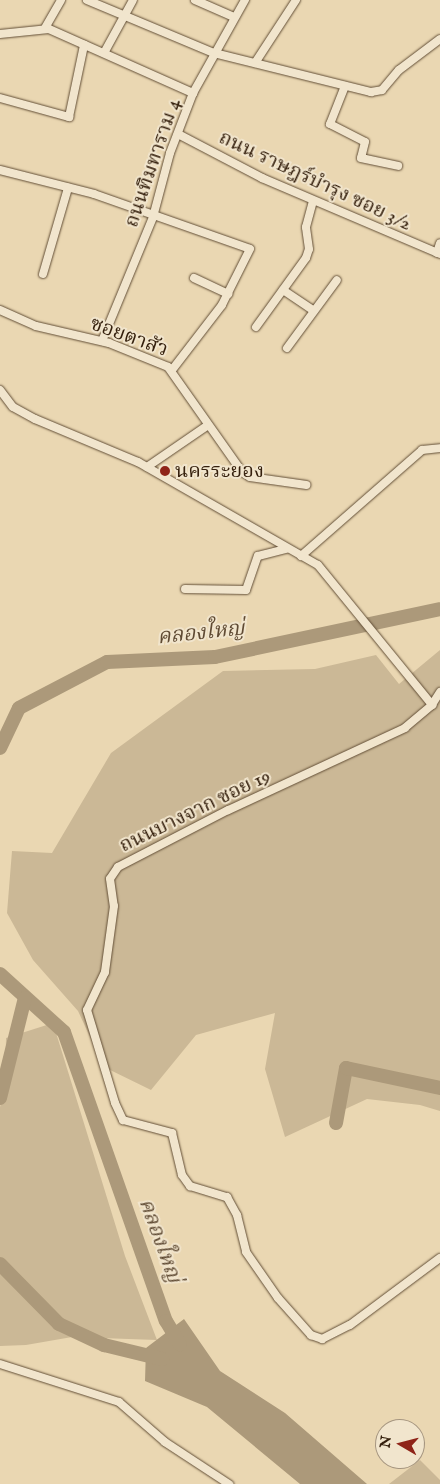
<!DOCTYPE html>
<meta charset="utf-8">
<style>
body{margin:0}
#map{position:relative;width:440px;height:1484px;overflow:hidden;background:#ead7b2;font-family:"IM FELL English","Noto Serif Thai",serif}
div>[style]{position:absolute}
.green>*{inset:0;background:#cbb896}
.water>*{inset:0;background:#ac997a}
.river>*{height:14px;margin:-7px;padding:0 7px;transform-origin:7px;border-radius:7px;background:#ac997a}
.roads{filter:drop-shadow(0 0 1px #624e36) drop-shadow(0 0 1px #624e36)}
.minor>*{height:8px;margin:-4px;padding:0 4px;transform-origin:4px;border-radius:4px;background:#f1e5cd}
.dots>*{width:14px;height:14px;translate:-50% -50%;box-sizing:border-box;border:2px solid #f1e5cd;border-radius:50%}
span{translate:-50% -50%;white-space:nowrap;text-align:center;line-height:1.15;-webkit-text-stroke:4px #f1e5cd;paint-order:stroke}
.street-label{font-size:20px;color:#35200d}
.poi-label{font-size:20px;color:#35200d}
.left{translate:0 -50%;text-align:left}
.water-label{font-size:21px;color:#5f4a33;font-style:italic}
.north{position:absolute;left:375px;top:1419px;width:50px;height:50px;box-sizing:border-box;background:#f1e5cd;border:1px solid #a69680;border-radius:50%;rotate:278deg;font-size:14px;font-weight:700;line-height:20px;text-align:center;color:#35200d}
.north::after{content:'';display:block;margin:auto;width:18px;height:22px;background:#8f2418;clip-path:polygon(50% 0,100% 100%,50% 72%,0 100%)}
</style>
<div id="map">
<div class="green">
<div style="clip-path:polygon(440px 650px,440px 1111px,420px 1105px,367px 1099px,285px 1137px,265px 1069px,275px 1013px,196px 1035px,151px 1090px,104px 1067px,78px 1011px,33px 960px,7px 913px,12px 851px,52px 853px,111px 753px,223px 671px,315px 669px,376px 655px,399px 684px)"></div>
<div style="clip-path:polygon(53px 1023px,125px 1256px,157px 1340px,72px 1337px,26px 1345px,0 1346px,0 1107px,5px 1088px,6px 1038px)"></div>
<div style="clip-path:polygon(420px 1460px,440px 1480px,440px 1484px,389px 1484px)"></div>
</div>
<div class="water">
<div style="clip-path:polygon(184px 1319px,220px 1371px,285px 1413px,367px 1484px,300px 1484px,207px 1407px,145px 1381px,146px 1348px)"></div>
</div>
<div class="river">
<div style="left:0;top:748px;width:44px;rotate:-64.6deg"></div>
<div style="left:19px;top:708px;width:99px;rotate:-27.6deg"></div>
<div style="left:107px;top:662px;width:108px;rotate:-2.7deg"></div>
<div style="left:215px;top:657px;width:230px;rotate:-12deg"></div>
<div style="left:0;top:974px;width:86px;rotate:42.2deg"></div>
<div style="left:64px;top:1032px;width:306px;rotate:70.6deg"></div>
<div style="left:166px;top:1321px;width:27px;rotate:59deg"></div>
<div style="left:0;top:1098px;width:103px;rotate:-76deg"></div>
<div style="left:336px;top:1123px;width:56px;rotate:-79.7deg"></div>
<div style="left:346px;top:1068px;width:96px;rotate:12deg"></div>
<div style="left:0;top:1264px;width:84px;rotate:45.5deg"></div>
<div style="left:59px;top:1324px;width:50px;rotate:25deg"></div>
<div style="left:104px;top:1345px;width:60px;rotate:13.6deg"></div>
</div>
<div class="roads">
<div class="minor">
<div style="left:87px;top:0;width:138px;rotate:22.7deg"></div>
<div style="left:214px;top:53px;width:162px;rotate:14deg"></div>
<div style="left:371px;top:92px;width:11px;rotate:-10deg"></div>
<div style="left:382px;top:90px;width:26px;rotate:-50deg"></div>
<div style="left:399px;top:70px;width:51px;rotate:-37.1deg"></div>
<div style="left:195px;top:0;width:43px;rotate:23.6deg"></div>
<div style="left:45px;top:28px;width:32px;rotate:-60deg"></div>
<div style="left:0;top:34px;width:49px;rotate:-5.8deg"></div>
<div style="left:49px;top:29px;width:158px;rotate:24deg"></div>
<div style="left:104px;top:53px;width:60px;rotate:-61.3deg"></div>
<div style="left:255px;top:63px;width:75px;rotate:-56.9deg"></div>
<div style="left:345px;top:86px;width:41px;rotate:111.5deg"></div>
<div style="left:330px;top:124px;width:39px;rotate:27deg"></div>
<div style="left:365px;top:142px;width:16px;rotate:104deg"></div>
<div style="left:361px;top:158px;width:38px;rotate:12deg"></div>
<div style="left:0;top:98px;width:72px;rotate:15.4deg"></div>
<div style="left:69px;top:117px;width:74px;rotate:-78.2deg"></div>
<div style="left:178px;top:134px;width:95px;rotate:27.6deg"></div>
<div style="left:262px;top:178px;width:194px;rotate:23.1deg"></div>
<div style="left:0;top:170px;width:97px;rotate:14.3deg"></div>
<div style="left:94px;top:194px;width:165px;rotate:19.4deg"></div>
<div style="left:250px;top:249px;width:63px;rotate:116.6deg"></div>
<div style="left:222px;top:305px;width:82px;rotate:127.6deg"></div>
<div style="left:437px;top:253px;width:10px;rotate:-73deg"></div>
<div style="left:43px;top:274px;width:90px;rotate:-73.8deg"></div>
<div style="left:194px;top:278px;width:38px;rotate:25deg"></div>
<div style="left:283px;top:290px;width:37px;rotate:34deg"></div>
<div style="left:0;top:310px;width:39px;rotate:24deg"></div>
<div style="left:36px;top:326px;width:75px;rotate:13.1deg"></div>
<div style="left:109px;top:343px;width:64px;rotate:22.1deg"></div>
<div style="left:168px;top:367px;width:128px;rotate:54.8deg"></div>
<div style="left:242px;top:472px;width:9px;rotate:32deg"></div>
<div style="left:250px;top:477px;width:57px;rotate:8.1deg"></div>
<div style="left:256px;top:327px;width:85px;rotate:-54.1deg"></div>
<div style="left:306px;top:258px;width:9px;rotate:-72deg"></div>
<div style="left:309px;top:249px;width:22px;rotate:-98deg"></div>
<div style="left:306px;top:227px;width:27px;rotate:-75deg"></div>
<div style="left:102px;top:341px;width:134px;rotate:-67.6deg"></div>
<div style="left:153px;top:217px;width:66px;rotate:-75.1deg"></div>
<div style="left:170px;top:153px;width:64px;rotate:-69deg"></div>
<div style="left:193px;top:93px;width:107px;rotate:-60.8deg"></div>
<div style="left:287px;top:348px;width:84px;rotate:-53.7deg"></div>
<div style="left:0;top:390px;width:21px;rotate:53deg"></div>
<div style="left:13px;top:407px;width:25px;rotate:29deg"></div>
<div style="left:35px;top:419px;width:112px;rotate:22.7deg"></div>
<div style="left:138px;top:462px;width:207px;rotate:29.8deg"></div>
<div style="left:318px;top:565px;width:181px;rotate:50.8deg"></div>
<div style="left:147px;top:467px;width:74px;rotate:-34.5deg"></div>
<div style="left:301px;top:556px;width:161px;rotate:-41.2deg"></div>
<div style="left:422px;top:450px;width:18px;rotate:-6deg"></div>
<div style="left:185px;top:589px;width:61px;rotate:0.9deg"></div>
<div style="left:246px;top:590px;width:36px;rotate:-71deg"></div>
<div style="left:258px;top:556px;width:29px;rotate:-14deg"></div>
<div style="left:440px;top:692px;width:15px;rotate:122deg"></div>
<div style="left:432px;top:705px;width:35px;rotate:140deg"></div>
<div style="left:405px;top:728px;width:195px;rotate:155.1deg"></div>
<div style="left:228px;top:810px;width:124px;rotate:152.6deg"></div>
<div style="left:118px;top:867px;width:14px;rotate:124deg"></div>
<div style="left:110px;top:879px;width:27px;rotate:82deg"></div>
<div style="left:114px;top:906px;width:67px;rotate:97.8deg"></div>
<div style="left:105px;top:972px;width:42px;rotate:115.3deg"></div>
<div style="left:87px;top:1010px;width:97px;rotate:73.2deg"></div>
<div style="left:115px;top:1103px;width:19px;rotate:65deg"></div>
<div style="left:123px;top:1120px;width:51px;rotate:14.9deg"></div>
<div style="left:172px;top:1133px;width:43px;rotate:76.6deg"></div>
<div style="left:182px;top:1175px;width:14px;rotate:54deg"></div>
<div style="left:190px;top:1186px;width:39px;rotate:17deg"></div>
<div style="left:227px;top:1197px;width:21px;rotate:61deg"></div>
<div style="left:237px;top:1215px;width:38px;rotate:76deg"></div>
<div style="left:246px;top:1252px;width:56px;rotate:55.2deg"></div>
<div style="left:278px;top:1298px;width:50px;rotate:48.3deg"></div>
<div style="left:311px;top:1335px;width:12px;rotate:20deg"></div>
<div style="left:322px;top:1339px;width:31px;rotate:-27deg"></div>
<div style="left:350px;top:1325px;width:112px;rotate:-36.7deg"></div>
<div style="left:0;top:1364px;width:125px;rotate:17.7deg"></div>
<div style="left:119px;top:1402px;width:61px;rotate:41deg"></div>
<div style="left:165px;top:1442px;width:77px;rotate:33.3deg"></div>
</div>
</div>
<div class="dots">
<div style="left:165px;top:471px;background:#8f2418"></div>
</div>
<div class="street-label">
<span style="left:153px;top:163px;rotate:-71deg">ถนนทิมทาราม 4</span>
<span style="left:315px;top:181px;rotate:25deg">ถนน ราษฎร์บำรุง ซอย 3/2</span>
<span style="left:129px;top:337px;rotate:20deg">ซอยตาสัว</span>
<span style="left:195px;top:811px;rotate:-26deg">ถนนบางจาก ซอย 19</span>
</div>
<div class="poi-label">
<span class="left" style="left:175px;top:471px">นครระยอง</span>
</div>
<div class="water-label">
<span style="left:201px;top:634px;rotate:-6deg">คลองใหญ่</span>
<span style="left:159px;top:1241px;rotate:70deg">คลองใหญ่</span>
</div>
<div class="north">N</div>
</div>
